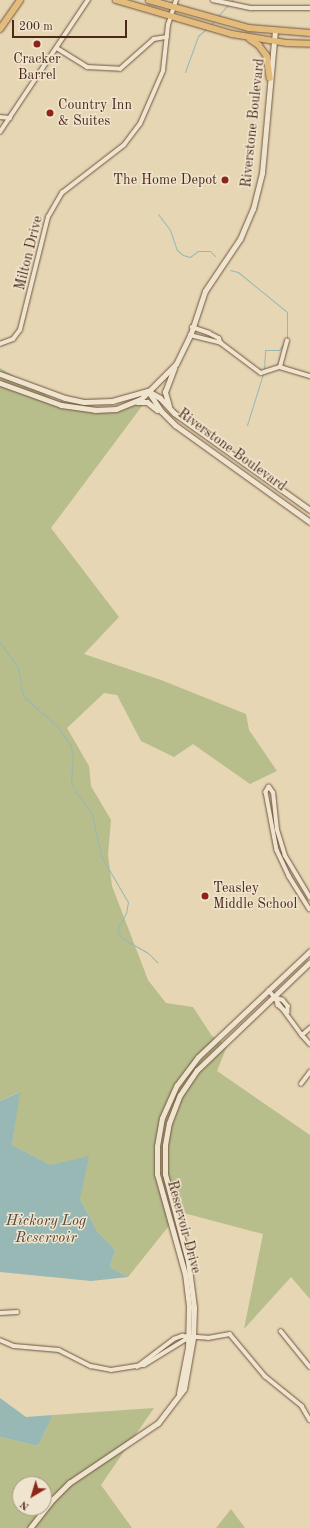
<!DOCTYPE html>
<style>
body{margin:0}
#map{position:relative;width:310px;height:1528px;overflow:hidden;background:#e6d6b4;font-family:"Old Standard TT",serif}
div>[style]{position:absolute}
.green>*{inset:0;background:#b7bd8b}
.water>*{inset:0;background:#97b8b4}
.stream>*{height:1px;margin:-0.5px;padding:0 0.5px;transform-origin:0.5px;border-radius:0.5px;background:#97b8b4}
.roads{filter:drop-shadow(0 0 1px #725440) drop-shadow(0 0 1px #725440)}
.street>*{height:3.5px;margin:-1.75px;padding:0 1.75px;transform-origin:1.75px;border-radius:1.75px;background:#efe4ce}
.secondary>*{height:5px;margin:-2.5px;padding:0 2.5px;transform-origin:2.5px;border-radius:2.5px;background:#efe4ce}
.primary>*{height:5.5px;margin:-2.75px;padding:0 2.75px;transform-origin:2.75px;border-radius:2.75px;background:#e3bb7a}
.highway>*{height:6px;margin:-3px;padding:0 3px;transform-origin:3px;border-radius:3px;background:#e3bb7a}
.dots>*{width:11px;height:11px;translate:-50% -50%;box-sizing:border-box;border:2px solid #efe4ce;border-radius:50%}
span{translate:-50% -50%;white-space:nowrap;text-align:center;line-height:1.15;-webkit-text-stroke:3px #efe4ce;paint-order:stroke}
.poi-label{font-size:14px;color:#4b281a}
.left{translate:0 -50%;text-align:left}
.right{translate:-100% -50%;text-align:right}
.street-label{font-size:14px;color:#4b281a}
.water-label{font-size:15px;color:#5a4539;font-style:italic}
.north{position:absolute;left:12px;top:1476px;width:40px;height:40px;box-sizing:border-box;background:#efe4ce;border:1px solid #ad9986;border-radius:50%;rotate:218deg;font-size:11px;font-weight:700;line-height:16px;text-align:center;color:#4b281a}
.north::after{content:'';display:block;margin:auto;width:14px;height:18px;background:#8f2418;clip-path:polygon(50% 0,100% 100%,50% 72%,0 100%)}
.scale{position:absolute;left:12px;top:20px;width:115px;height:18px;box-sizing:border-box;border:2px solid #4b281a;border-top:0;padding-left:5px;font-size:12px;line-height:14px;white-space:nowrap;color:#4b281a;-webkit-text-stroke:3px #efe4ce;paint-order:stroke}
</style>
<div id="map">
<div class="green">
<div style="clip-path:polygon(0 368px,53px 399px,88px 409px,111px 409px,148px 398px,51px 528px,119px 617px,84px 654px,161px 680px,246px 714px,249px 730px,277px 771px,250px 784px,193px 744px,174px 757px,141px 741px,117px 695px,104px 693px,67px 728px,89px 766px,91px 786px,111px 820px,108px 855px,112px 886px,148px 980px,166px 1003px,193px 1007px,212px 1036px,227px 1046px,217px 1071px,310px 1135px,310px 1299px,291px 1277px,244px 1329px,263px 1234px,180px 1212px,128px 1277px,110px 1267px,115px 1250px,97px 1231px,80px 1199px,51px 1165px,12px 1145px,19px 1092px,0 1101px)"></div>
<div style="clip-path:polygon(evenodd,154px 1408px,101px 1485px,132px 1528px,0 1528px,0 1437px,38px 1446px,53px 1415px,154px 1408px,20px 1484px,44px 1484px,44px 1508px,20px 1508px,20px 1484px)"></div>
<div style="clip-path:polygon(231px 1509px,245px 1528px,216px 1528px)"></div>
</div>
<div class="water">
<div style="clip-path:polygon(20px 1092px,12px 1145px,51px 1165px,89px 1156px,80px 1199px,97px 1231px,115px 1250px,110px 1267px,128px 1277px,91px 1281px,0 1272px,0 1101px)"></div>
<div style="clip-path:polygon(0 1398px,26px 1417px,53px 1415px,38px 1446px,0 1437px)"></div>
</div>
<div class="stream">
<div style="left:230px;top:3px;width:4px;rotate:-45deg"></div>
<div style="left:218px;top:16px;width:15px;rotate:-48deg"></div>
<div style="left:210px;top:25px;width:7px;rotate:-45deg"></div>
<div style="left:185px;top:72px;width:38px;rotate:-70deg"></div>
<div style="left:198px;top:36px;width:11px;rotate:-41deg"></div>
<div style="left:158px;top:214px;width:20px;rotate:53deg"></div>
<div style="left:170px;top:230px;width:21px;rotate:71deg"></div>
<div style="left:177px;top:250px;width:8px;rotate:40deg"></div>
<div style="left:183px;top:255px;width:7px;rotate:16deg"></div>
<div style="left:190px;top:257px;width:10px;rotate:-37deg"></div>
<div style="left:198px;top:251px;width:12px"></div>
<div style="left:210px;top:251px;width:7px;rotate:45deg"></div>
<div style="left:230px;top:270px;width:8px;rotate:14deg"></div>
<div style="left:238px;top:272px;width:63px;rotate:39.2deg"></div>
<div style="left:287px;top:312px;width:27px;rotate:90deg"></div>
<div style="left:264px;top:371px;width:21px;rotate:-87deg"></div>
<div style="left:265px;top:350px;width:14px"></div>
<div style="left:279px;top:350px;width:10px;rotate:-53deg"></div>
<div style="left:247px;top:425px;width:53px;rotate:-72.6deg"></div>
<div style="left:0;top:642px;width:32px;rotate:55deg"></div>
<div style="left:18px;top:668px;width:28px;rotate:80deg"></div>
<div style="left:23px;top:696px;width:45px;rotate:41.4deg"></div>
<div style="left:57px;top:726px;width:24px;rotate:55deg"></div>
<div style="left:71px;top:746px;width:11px;rotate:80deg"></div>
<div style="left:73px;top:757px;width:23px;rotate:95deg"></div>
<div style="left:71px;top:780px;width:9px;rotate:72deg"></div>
<div style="left:74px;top:789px;width:31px;rotate:54deg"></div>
<div style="left:92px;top:814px;width:43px;rotate:77.9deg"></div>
<div style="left:101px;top:856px;width:53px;rotate:59.6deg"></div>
<div style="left:128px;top:902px;width:11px;rotate:100deg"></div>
<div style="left:126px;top:913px;width:19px;rotate:118deg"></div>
<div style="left:117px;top:930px;width:9px;rotate:58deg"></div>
<div style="left:122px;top:938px;width:30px;rotate:30deg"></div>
<div style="left:148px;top:953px;width:13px;rotate:45deg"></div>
</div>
<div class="roads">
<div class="street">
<div style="left:213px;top:0;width:39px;rotate:12deg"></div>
<div style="left:251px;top:8px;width:59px"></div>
<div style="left:57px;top:48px;width:36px;rotate:32deg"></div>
<div style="left:87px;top:67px;width:33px;rotate:3deg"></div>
<div style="left:120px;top:69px;width:45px;rotate:-41.4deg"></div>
<div style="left:154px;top:39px;width:13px;rotate:-9deg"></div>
<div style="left:0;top:117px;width:10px;rotate:6deg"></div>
<div style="left:0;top:132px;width:159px;rotate:-56.3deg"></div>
<div style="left:192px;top:327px;width:18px;rotate:19deg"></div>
<div style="left:209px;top:333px;width:11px;rotate:27deg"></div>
<div style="left:219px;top:338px;width:5px;rotate:68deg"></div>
<div style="left:190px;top:335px;width:32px;rotate:14deg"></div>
<div style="left:221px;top:343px;width:50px;rotate:36.9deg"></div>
<div style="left:261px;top:373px;width:20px;rotate:-18deg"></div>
<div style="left:280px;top:367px;width:31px;rotate:17deg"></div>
<div style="left:0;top:344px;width:14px;rotate:-21deg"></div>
<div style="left:13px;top:339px;width:11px;rotate:-52deg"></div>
<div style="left:20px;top:330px;width:116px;rotate:-76.1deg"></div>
<div style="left:48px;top:217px;width:28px;rotate:-60deg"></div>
<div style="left:62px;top:193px;width:78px;rotate:-37.7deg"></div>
<div style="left:124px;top:145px;width:26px;rotate:-53deg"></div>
<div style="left:140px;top:124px;width:58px;rotate:-66.5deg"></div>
<div style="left:163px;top:71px;width:46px;rotate:-83.8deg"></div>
<div style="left:168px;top:25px;width:26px;rotate:-72deg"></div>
<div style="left:280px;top:367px;width:27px;rotate:-75deg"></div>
<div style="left:310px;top:898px;width:49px;rotate:-120.8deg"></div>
<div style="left:285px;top:856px;width:27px;rotate:-107deg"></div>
<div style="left:277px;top:830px;width:37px;rotate:-96deg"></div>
<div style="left:273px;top:793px;width:7px;rotate:-124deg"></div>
<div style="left:269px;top:787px;width:6px;rotate:121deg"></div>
<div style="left:266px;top:792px;width:59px;rotate:79.3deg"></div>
<div style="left:277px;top:850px;width:29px;rotate:65deg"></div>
<div style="left:289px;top:876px;width:39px;rotate:58deg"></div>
<div style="left:269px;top:990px;width:56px;rotate:53.7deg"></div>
<div style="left:302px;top:1035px;width:11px;rotate:-41deg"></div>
<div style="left:277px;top:998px;width:6px;rotate:18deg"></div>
<div style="left:283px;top:1000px;width:8px;rotate:50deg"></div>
<div style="left:288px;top:1006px;width:6px;rotate:90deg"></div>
<div style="left:277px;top:999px;width:6px;rotate:81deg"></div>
<div style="left:278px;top:1005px;width:11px;rotate:38deg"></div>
<div style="left:302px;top:1035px;width:12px;rotate:48deg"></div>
<div style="left:301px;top:1084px;width:15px;rotate:-53deg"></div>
<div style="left:0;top:1313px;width:17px;rotate:-3deg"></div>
<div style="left:281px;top:1331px;width:46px;rotate:51.1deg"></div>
<div style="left:0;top:1340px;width:15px;rotate:23deg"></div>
<div style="left:14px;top:1346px;width:45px;rotate:5.1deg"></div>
<div style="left:59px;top:1350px;width:36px;rotate:27deg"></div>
<div style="left:91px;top:1366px;width:20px;rotate:11deg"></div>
<div style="left:111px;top:1370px;width:33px;rotate:-9deg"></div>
<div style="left:144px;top:1365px;width:52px;rotate:-31.5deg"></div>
<div style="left:137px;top:1367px;width:46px;rotate:-37.1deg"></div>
<div style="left:174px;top:1339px;width:9px;rotate:-21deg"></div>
<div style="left:182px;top:1336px;width:26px;rotate:4deg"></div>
<div style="left:208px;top:1338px;width:22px;rotate:-10deg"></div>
<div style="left:230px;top:1334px;width:55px;rotate:50.2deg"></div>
<div style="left:265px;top:1376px;width:48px;rotate:39deg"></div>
<div style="left:302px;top:1406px;width:16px;rotate:60deg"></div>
</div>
<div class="secondary">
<div style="left:0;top:374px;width:69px;rotate:20.3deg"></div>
<div style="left:65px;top:398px;width:19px;rotate:12deg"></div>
<div style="left:84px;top:402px;width:28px;rotate:-2deg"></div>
<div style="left:112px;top:401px;width:37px;rotate:-16deg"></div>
<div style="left:0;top:383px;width:65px;rotate:19.8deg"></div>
<div style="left:61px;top:405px;width:34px;rotate:8deg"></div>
<div style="left:95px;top:410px;width:21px;rotate:-3deg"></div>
<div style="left:116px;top:409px;width:27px;rotate:-22deg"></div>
<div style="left:141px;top:399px;width:49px;rotate:-45deg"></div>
<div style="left:176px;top:364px;width:34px;rotate:-64deg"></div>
<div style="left:191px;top:333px;width:44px;rotate:-71.6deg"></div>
<div style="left:205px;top:291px;width:63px;rotate:-56.1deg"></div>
<div style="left:240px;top:239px;width:33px;rotate:-67deg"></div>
<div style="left:253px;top:209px;width:37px;rotate:-76deg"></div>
<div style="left:262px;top:173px;width:143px;rotate:-84.8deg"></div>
<div style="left:148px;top:391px;width:24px;rotate:57deg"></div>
<div style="left:161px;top:411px;width:20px;rotate:45deg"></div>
<div style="left:175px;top:425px;width:166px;rotate:35.7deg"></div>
<div style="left:148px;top:391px;width:14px;rotate:30deg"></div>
<div style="left:160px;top:398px;width:21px;rotate:47deg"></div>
<div style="left:174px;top:413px;width:167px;rotate:35.5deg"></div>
<div style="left:137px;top:402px;width:10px"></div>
<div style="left:147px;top:402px;width:13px;rotate:39deg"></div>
<div style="left:169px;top:406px;width:15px;rotate:-106deg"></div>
<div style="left:165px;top:392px;width:26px;rotate:-69deg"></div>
<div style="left:179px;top:1393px;width:47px;rotate:-78.9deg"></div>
<div style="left:188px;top:1347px;width:41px;rotate:-88.6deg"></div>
<div style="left:189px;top:1306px;width:32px;rotate:-97deg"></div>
<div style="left:185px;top:1274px;width:104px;rotate:-105.6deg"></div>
<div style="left:157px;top:1174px;width:28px;rotate:-90deg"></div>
<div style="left:157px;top:1146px;width:28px;rotate:-80deg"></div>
<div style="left:162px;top:1118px;width:36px;rotate:-66deg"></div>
<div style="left:177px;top:1085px;width:35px;rotate:-53deg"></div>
<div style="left:198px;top:1057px;width:154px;rotate:-43.4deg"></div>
<div style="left:30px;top:1528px;width:37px;rotate:-52deg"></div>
<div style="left:53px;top:1499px;width:23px;rotate:-45deg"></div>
<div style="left:69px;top:1483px;width:107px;rotate:-34deg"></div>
<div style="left:158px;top:1423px;width:43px;rotate:-52.6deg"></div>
<div style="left:184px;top:1389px;width:52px;rotate:-80deg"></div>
<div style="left:193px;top:1338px;width:31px;rotate:-88deg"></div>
<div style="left:194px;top:1307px;width:46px;rotate:-97.4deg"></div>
<div style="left:188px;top:1261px;width:90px;rotate:-104.8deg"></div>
<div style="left:165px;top:1174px;width:29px;rotate:-90deg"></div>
<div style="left:165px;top:1145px;width:22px;rotate:-80deg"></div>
<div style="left:169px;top:1123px;width:30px;rotate:-69deg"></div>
<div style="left:180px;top:1095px;width:30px;rotate:-56deg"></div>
<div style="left:197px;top:1070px;width:156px;rotate:-43.7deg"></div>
</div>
<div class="primary">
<div style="left:116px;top:0;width:121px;rotate:16.3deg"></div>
<div style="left:232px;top:34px;width:56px;rotate:9.3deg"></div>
<div style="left:287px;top:43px;width:23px;rotate:2deg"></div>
<div style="left:149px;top:0;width:104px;rotate:15.6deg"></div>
<div style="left:249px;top:28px;width:61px;rotate:4.7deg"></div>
<div style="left:250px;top:39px;width:11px;rotate:34deg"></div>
<div style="left:259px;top:45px;width:14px;rotate:54deg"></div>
<div style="left:267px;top:56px;width:22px;rotate:82deg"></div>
</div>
<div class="highway">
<div style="left:0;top:29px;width:35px;rotate:-55deg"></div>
</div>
</div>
<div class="dots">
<div style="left:37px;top:44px;background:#8f2418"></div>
<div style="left:50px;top:113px;background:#8f2418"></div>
<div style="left:225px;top:180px;background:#8f2418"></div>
<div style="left:205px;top:896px;background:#8f2418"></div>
</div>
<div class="poi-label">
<span style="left:37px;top:67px">Cracker<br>Barrel</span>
<span class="left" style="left:58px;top:113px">Country Inn<br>&amp; Suites</span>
<span class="right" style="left:217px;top:180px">The Home Depot</span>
<span class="left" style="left:213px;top:896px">Teasley<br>Middle School</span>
</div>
<div class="street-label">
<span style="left:253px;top:123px;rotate:-84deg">Riverstone Boulevard</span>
<span style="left:29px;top:253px;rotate:-76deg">Milton Drive</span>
<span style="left:232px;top:450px;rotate:36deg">Riverstone Boulevard</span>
<span style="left:184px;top:1227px;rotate:75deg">Reservoir Drive</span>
</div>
<div class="water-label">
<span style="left:46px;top:1230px">Hickory Log<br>Reservoir</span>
</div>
<div class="north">N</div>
<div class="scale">200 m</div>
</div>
